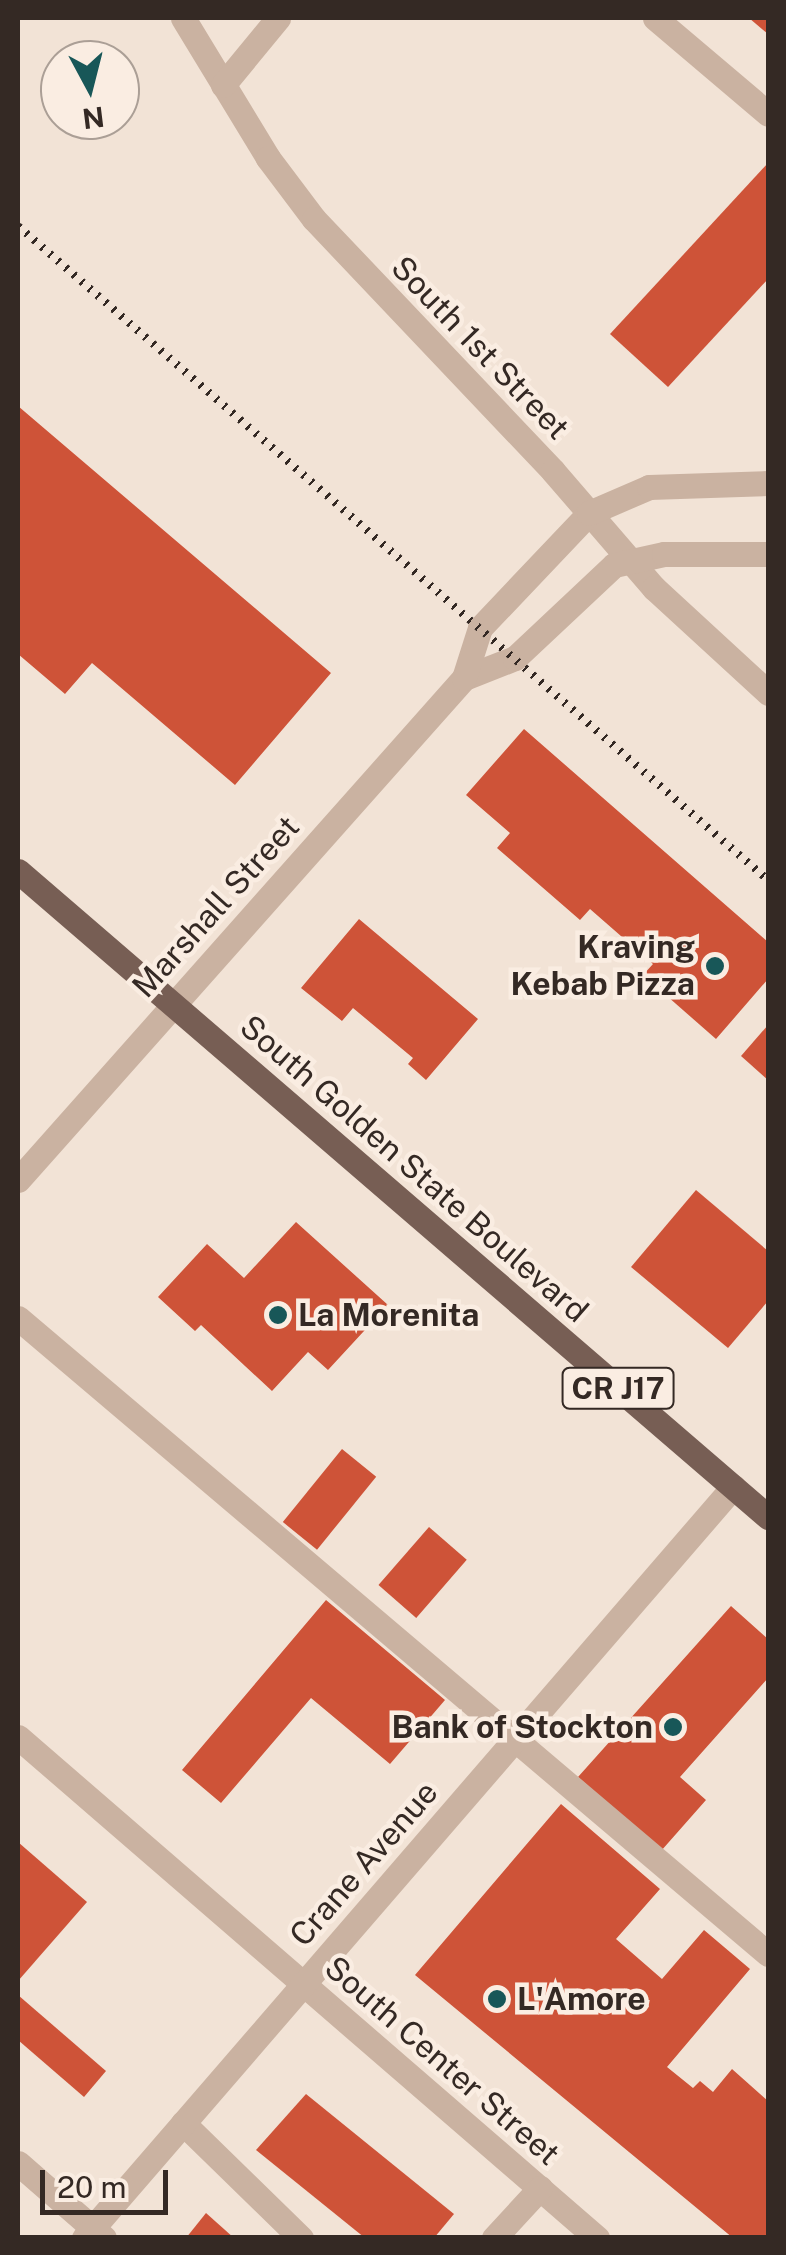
<!DOCTYPE html>
<style>
body{margin:0}
#map{position:relative;width:786px;height:2255px;overflow:hidden;background:#f2e3d6;font-family:"Public Sans",sans-serif}
div>[style]{position:absolute}
.building>*{inset:0;background:#ce5338;transform-origin:0 0}
.minor>*{height:25px;margin:-12.5px;padding:0 12.5px;transform-origin:12.5px;border-radius:12.5px;background:#cab2a1}
.major>*{height:25px;margin:-12.5px;padding:0 12.5px;transform-origin:12.5px;border-radius:12.5px;background:#775e54}
.rail>*{height:8px;margin-top:-4px;transform-origin:0;background:repeating-linear-gradient(90deg,#342924 0 2.5px,transparent 0 10.5px)}
.dots>*{width:28px;height:28px;translate:-50% -50%;box-sizing:border-box;border:5px solid #faede2;border-radius:50%}
span{translate:-50% -50%;white-space:nowrap;text-align:center;line-height:1.15;-webkit-text-stroke:9px #faede2;paint-order:stroke}
.shield-label span{padding:2px 8px;background:#faede2;border:2px solid;border-radius:8px;-webkit-text-stroke-width:0}
.shield-label{font-size:30px;color:#342924;font-weight:700}
.street-label{font-size:32px;color:#342924}
.poi-label{font-size:32px;color:#342924;font-weight:700}
.right{translate:-100% -50%;text-align:right}
.left{translate:0 -50%;text-align:left}
.frame{position:absolute;inset:0;border:20px solid #342924;pointer-events:none}
.north{position:absolute;left:40px;top:40px;width:100px;height:100px;box-sizing:border-box;background:#faede2;border:2px solid #ab9f96;border-radius:50%;rotate:173deg;font-size:28px;font-weight:700;line-height:40px;text-align:center;color:#342924}
.north::after{content:'';display:block;margin:auto;width:35px;height:45px;background:#185758;clip-path:polygon(50% 0,100% 100%,50% 72%,0 100%)}
.scale{position:absolute;left:40px;top:2170px;width:128px;height:45px;box-sizing:border-box;border:5px solid #342924;border-top:0;padding-left:12px;font-size:30px;line-height:35px;white-space:nowrap;color:#342924;-webkit-text-stroke:8px #faede2;paint-order:stroke}
</style>
<div id="map">
<div class="building">
<div style="clip-path:polygon(749px 18px,768px 18px,768px 34px)"></div>
<div style="clip-path:polygon(768px 163px,768px 279px,668px 387px,610px 334px)"></div>
<div style="clip-path:polygon(18px 406px,331px 673px,235px 785px,92px 663px,65px 694px,18px 654px)"></div>
<div style="clip-path:polygon(524px 729px,768px 942px,768px 979px,716px 1039px,643px 975px,653px 964px,590px 909px,580px 920px,497px 848px,510px 833px,466px 795px)"></div>
<div style="clip-path:polygon(359px 919px,478px 1019px,426px 1080px,408px 1064px,413px 1058px,353px 1008px,342px 1021px,301px 988px)"></div>
<div style="clip-path:polygon(768px 1025px,768px 1080px,741px 1056px)"></div>
<div style="clip-path:polygon(696px 1190px,768px 1251px,768px 1301px,728px 1348px,631px 1267px)"></div>
<div style="clip-path:polygon(296px 1222px,388px 1305px,328px 1370px,308px 1352px,272px 1391px,201px 1325px,195px 1331px,158px 1297px,207px 1244px,244px 1278px)"></div>
<div style="left:342px;top:1449px;width:44px;height:94px;rotate:39deg"></div>
<div style="left:429px;top:1527px;width:50px;height:77px;rotate:41deg"></div>
<div style="clip-path:polygon(326px 1600px,445px 1700px,390px 1764px,311px 1698px,221px 1803px,182px 1770px)"></div>
<div style="clip-path:polygon(731px 1606px,768px 1639px,768px 1678px,680px 1777px,706px 1800px,661px 1851px,578px 1777px)"></div>
<div style="clip-path:polygon(561px 1804px,660px 1889px,616px 1939px,662px 1979px,704px 1930px,750px 1969px,667px 2067px,693px 2088px,700px 2081px,713px 2092px,732px 2069px,768px 2101px,768px 2238px,733px 2238px,415px 1975px)"></div>
<div style="clip-path:polygon(18px 1842px,87px 1902px,18px 1981px)"></div>
<div style="clip-path:polygon(18px 1995px,106px 2071px,84px 2097px,18px 2040px)"></div>
<div style="clip-path:polygon(306px 2094px,454px 2214px,434px 2238px,365px 2238px,256px 2150px)"></div>
<div style="clip-path:polygon(206px 2213px,234px 2238px,186px 2238px)"></div>
</div>
<div class="minor">
<div style="left:183px;top:18px;width:164px;rotate:58.7deg"></div>
<div style="left:268px;top:158px;width:76px;rotate:53deg"></div>
<div style="left:314px;top:219px;width:347px;rotate:46.5deg"></div>
<div style="left:553px;top:471px;width:155px;rotate:49.2deg"></div>
<div style="left:654px;top:588px;width:155px;rotate:42.6deg"></div>
<div style="left:655px;top:18px;width:148px;rotate:40.3deg"></div>
<div style="left:223px;top:85px;width:87px;rotate:-50.6deg"></div>
<div style="left:464px;top:678px;width:55px;rotate:-21.4deg"></div>
<div style="left:515px;top:658px;width:136px;rotate:-43.2deg"></div>
<div style="left:614px;top:565px;width:51px;rotate:-12.4deg"></div>
<div style="left:664px;top:554px;width:104px"></div>
<div style="left:18px;top:1180px;width:672px;rotate:-48.38deg"></div>
<div style="left:464px;top:678px;width:52px;rotate:-72.3deg"></div>
<div style="left:480px;top:628px;width:158px;rotate:-46.5deg"></div>
<div style="left:589px;top:513px;width:65px;rotate:-23.4deg"></div>
<div style="left:649px;top:487px;width:119px;rotate:-1.9deg"></div>
<div style="left:18px;top:1318px;width:983px;rotate:40.3deg"></div>
<div style="left:18px;top:1737px;width:766px;rotate:40.87deg"></div>
<div style="left:183px;top:2123px;width:165px;rotate:44.3deg"></div>
<div style="left:18px;top:2163px;width:114px;rotate:41.1deg"></div>
<div style="left:84px;top:2238px;width:993px;rotate:-49.17deg"></div>
<div style="left:494px;top:2238px;width:68px;rotate:-47.4deg"></div>
</div>
<div class="major">
<div style="left:18px;top:871px;width:990px;rotate:40.74deg"></div>
</div>
<div class="rail">
<div style="left:18px;top:226px;width:995px;rotate:41.09deg"></div>
</div>
<div class="dots">
<div style="left:715px;top:966px;background:#185758"></div>
<div style="left:278px;top:1315px;background:#185758"></div>
<div style="left:673px;top:1727px;background:#185758"></div>
<div style="left:497px;top:1999px;background:#185758"></div>
</div>
<div class="shield-label">
<span style="left:618px;top:1388px">CR J17</span>
</div>
<div class="street-label">
<span style="left:480px;top:348px;rotate:46deg">South 1st Street</span>
<span style="left:216px;top:907px;rotate:-48deg">Marshall Street</span>
<span style="left:414px;top:1169px;rotate:41deg">South Golden State Boulevard</span>
<span style="left:364px;top:1864px;rotate:-49deg">Crane Avenue</span>
<span style="left:442px;top:2061px;rotate:41deg">South Center Street</span>
</div>
<div class="poi-label">
<span class="right" style="left:695px;top:966px">Kraving<br>Kebab Pizza</span>
<span class="left" style="left:298px;top:1315px">La Morenita</span>
<span class="right" style="left:653px;top:1727px">Bank of Stockton</span>
<span class="left" style="left:517px;top:1999px">L'Amore</span>
</div>
<div class="frame"></div>
<div class="north">N</div>
<div class="scale">20 m</div>
</div>
